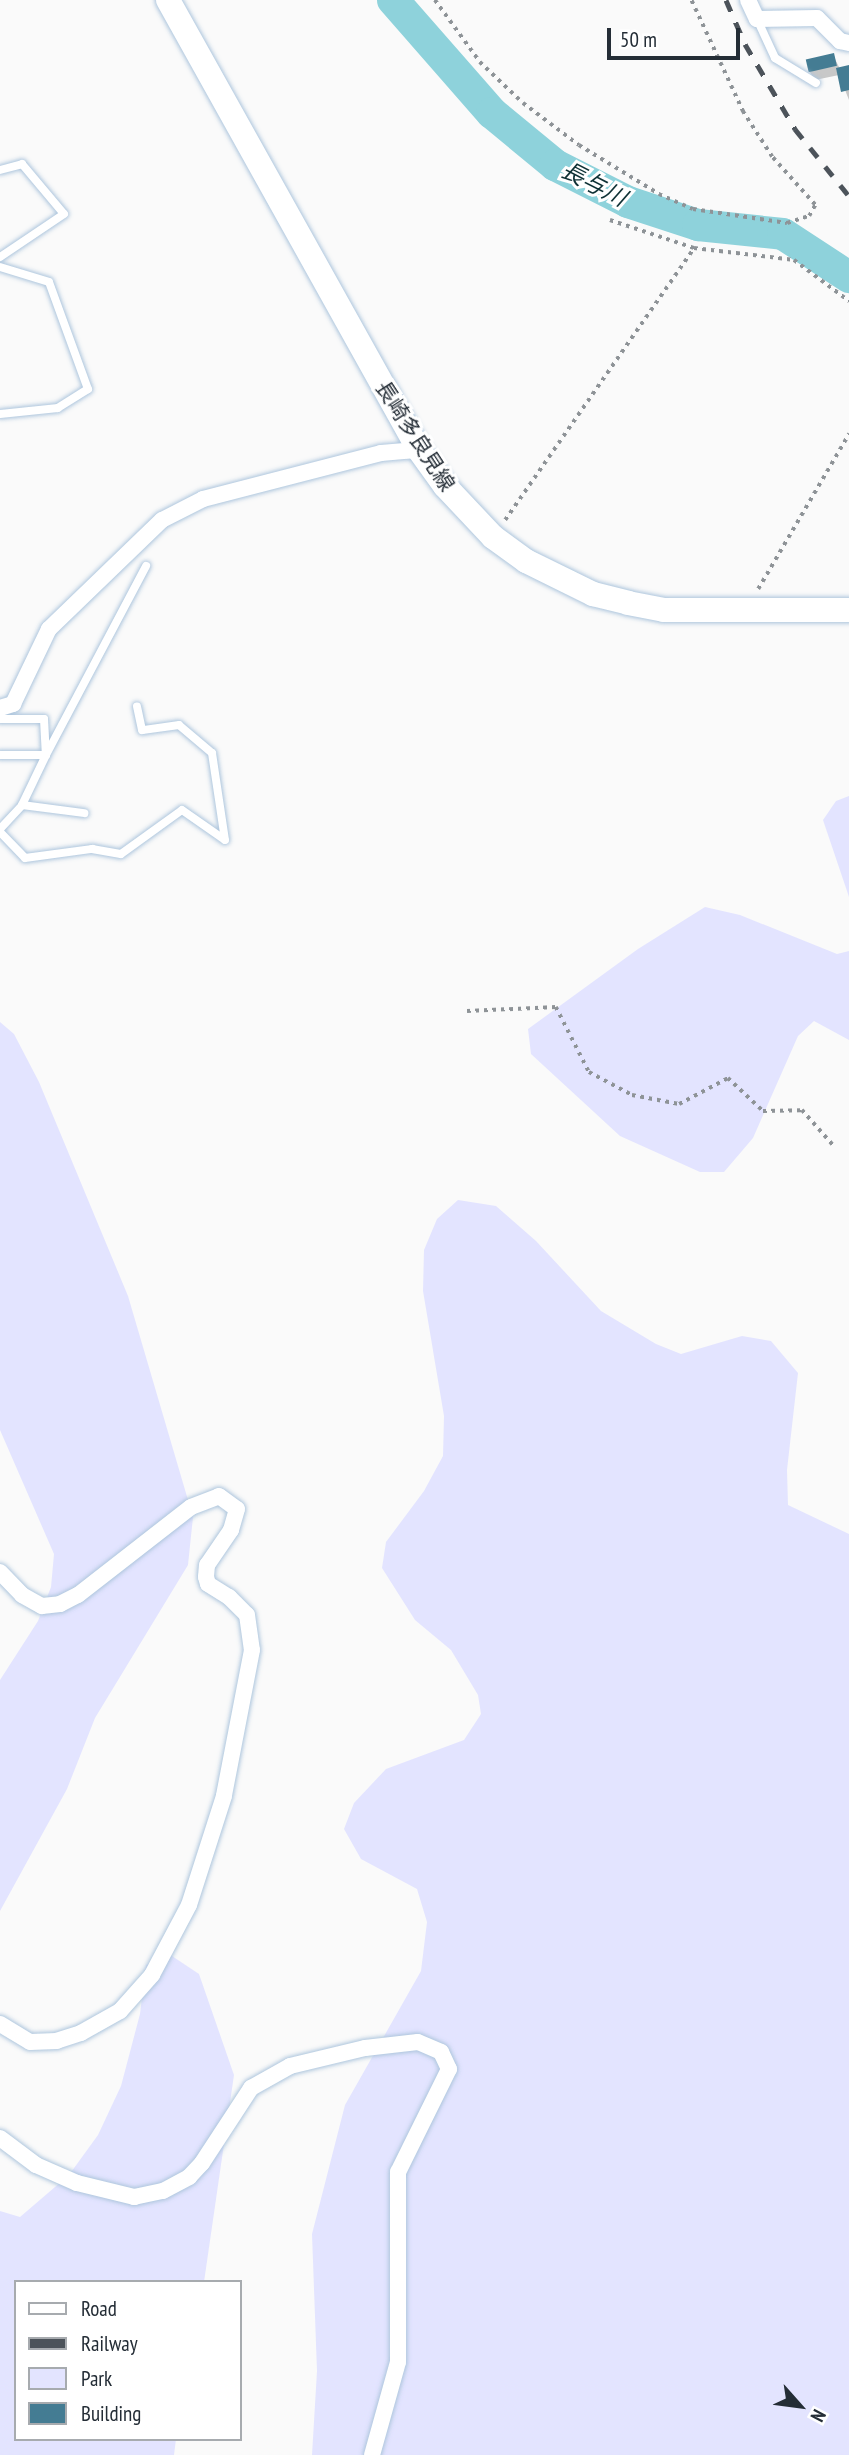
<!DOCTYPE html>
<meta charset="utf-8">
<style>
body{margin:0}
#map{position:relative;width:849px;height:2455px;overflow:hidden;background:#fafafa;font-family:"PT Sans Narrow","Noto Sans JP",sans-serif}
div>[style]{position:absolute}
.green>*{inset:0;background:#e3e4ff}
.shadow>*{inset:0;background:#0003}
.river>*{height:32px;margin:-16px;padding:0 16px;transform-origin:16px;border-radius:16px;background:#8ed2db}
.building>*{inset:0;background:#447c93;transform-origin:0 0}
.path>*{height:3.5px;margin-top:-1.75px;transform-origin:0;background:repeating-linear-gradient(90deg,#8e9397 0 3.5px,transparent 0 8.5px)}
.roads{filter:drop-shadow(0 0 2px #aec6dd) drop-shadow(0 0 2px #aec6dd)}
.lane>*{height:8px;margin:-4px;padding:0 4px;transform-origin:4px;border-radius:4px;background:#fff}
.street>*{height:16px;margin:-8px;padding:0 8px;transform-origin:8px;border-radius:8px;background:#fff}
.primary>*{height:24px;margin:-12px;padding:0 12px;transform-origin:12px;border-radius:12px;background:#fff}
.rail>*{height:5px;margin-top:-2.5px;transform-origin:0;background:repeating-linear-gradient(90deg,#4c535a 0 12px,transparent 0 24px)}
span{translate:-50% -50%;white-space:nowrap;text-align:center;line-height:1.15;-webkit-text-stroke:6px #fff;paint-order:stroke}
.street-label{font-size:21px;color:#242d36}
.water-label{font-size:23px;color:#0e3135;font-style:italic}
.legend{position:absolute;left:14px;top:2280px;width:228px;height:161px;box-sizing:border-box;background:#fff;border:2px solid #a7abaf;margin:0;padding:9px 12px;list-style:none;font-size:21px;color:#242d36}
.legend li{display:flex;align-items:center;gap:14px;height:35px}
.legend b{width:35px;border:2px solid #a7abaf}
.north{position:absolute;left:765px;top:2371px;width:70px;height:70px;-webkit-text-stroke:5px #fff;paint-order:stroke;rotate:118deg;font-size:19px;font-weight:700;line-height:28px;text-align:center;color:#242d36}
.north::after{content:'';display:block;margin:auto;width:24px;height:32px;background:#242d36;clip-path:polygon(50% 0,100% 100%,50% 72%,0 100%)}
.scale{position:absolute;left:607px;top:28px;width:133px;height:32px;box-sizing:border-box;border:4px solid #242d36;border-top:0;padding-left:9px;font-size:21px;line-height:24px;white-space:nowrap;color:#242d36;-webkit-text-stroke:5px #fff;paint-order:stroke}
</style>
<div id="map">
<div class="green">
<div style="clip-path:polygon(849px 796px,849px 897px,823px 820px,836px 801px)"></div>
<div style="clip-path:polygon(705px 907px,740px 915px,837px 954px,849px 951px,849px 1040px,814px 1021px,798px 1036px,753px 1138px,724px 1172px,700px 1172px,620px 1136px,531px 1054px,528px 1029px,638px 949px)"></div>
<div style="clip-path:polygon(0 1022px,14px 1034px,39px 1082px,128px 1296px,193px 1517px,188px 1565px,95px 1718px,67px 1789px,0 1911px,0 1680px,38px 1621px,51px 1587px,54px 1554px,0 1430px)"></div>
<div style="clip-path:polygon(458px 1200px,496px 1206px,536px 1241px,601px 1311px,656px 1344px,681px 1354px,742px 1336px,771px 1341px,798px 1373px,787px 1470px,788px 1505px,849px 1534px,849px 2455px,312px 2455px,317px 2371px,312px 2234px,345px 2105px,421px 1971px,427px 1922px,417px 1889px,361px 1859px,344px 1829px,354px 1803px,386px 1769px,464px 1740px,481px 1714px,478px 1695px,451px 1650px,415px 1620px,382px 1568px,386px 1542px,424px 1491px,443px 1456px,444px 1416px,423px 1291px,424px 1250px,437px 1219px)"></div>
<div style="clip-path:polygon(169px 1954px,199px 1974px,234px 2075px,204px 2282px,16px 2282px,16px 2439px,176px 2439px,174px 2455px,0 2455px,0 2211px,20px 2217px,69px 2175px,98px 2135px,121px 2086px,140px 2014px,146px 1965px)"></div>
</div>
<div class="shadow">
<div style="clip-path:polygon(833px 55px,840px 69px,849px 67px,849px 100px,839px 75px,815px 80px,809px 71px)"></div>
</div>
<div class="river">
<div style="left:393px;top:0;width:150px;rotate:48.8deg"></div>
<div style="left:492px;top:113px;width:82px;rotate:39.5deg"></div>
<div style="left:555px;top:165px;width:82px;rotate:26.9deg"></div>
<div style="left:628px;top:202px;width:74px;rotate:18.2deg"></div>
<div style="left:698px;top:225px;width:85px;rotate:6deg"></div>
<div style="left:783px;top:234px;width:79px;rotate:33.1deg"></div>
</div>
<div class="building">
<div style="left:834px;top:53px;width:13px;height:29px;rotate:77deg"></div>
<div style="clip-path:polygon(849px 65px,849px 90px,841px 92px,836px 68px)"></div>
</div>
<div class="path">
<div style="left:435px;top:0;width:77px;rotate:54deg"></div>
<div style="left:480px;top:62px;width:59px;rotate:43.6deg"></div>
<div style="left:523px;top:103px;width:70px;rotate:36.9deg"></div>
<div style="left:579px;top:145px;width:94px;rotate:31.5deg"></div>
<div style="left:659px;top:194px;width:37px;rotate:24deg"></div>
<div style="left:693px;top:209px;width:95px;rotate:8.5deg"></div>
<div style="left:787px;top:223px;width:23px;rotate:-18deg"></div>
<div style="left:809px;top:216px;width:13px;rotate:-61deg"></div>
<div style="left:815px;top:205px;width:64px;rotate:-131.9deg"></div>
<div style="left:772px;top:157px;width:54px;rotate:-122.8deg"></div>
<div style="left:743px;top:112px;width:123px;rotate:-114.9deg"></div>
<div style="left:610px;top:220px;width:89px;rotate:18.4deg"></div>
<div style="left:694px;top:248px;width:101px;rotate:6.8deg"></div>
<div style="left:794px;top:260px;width:69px;rotate:36.7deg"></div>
<div style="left:505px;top:520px;width:331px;rotate:-55.2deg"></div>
<div style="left:758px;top:589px;width:180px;rotate:-59.6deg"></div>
<div style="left:467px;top:1011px;width:89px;rotate:-2.6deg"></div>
<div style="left:556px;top:1007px;width:73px;rotate:63.1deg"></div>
<div style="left:589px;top:1072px;width:49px;rotate:28.1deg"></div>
<div style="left:632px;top:1095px;width:48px;rotate:10.8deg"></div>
<div style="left:679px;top:1104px;width:55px;rotate:-28deg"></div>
<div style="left:728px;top:1078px;width:48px;rotate:43.3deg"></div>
<div style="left:763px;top:1111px;width:39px;rotate:-1deg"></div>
<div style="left:802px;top:1110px;width:48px;rotate:48.4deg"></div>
</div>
<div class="roads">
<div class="lane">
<div style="left:757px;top:19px;width:43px;rotate:65.2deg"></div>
<div style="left:775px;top:58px;width:48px;rotate:31.4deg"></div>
<div style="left:0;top:170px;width:23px;rotate:-15deg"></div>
<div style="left:22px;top:164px;width:65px;rotate:50deg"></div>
<div style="left:64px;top:214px;width:77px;rotate:146.1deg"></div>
<div style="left:0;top:267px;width:51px;rotate:17deg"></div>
<div style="left:49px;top:282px;width:114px;rotate:70deg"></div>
<div style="left:88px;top:389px;width:36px;rotate:148deg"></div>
<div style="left:58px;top:408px;width:58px;rotate:174.1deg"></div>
<div style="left:0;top:719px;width:44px"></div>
<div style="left:44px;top:719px;width:36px;rotate:87deg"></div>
<div style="left:46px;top:755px;width:55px;rotate:115.6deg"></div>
<div style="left:22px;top:805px;width:63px;rotate:7.4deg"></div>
<div style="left:0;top:755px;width:46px"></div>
<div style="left:46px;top:755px;width:214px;rotate:-62.1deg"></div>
<div style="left:0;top:829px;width:33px;rotate:-47deg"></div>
<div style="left:0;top:832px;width:36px;rotate:46deg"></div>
<div style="left:25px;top:858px;width:68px;rotate:-7.7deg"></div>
<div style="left:92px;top:849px;width:29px;rotate:10deg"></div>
<div style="left:121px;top:854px;width:75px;rotate:-35.8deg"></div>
<div style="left:182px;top:810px;width:52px;rotate:34.9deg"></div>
<div style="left:225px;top:840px;width:88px;rotate:-98.5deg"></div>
<div style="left:212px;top:753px;width:43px;rotate:-139.7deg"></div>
<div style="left:179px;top:725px;width:37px;rotate:172deg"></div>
<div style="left:142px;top:730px;width:24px;rotate:-102deg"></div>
</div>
<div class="street">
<div style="left:748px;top:0;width:21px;rotate:65deg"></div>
<div style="left:757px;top:19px;width:60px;rotate:-1deg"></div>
<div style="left:817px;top:18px;width:33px;rotate:45deg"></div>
<div style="left:840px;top:41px;width:9px;rotate:13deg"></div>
<div style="left:0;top:708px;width:14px;rotate:-17deg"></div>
<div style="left:13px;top:704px;width:83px;rotate:-64.4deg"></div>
<div style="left:49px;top:629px;width:157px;rotate:-44deg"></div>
<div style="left:162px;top:520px;width:46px;rotate:-27.1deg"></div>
<div style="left:203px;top:499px;width:184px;rotate:-14.5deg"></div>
<div style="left:381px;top:453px;width:38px;rotate:-5deg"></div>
<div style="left:0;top:1572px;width:32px;rotate:46deg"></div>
<div style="left:22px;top:1595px;width:23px;rotate:29deg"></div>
<div style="left:42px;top:1606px;width:18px;rotate:-6deg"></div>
<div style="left:60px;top:1604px;width:20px;rotate:-27deg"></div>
<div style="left:78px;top:1595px;width:143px;rotate:-37.9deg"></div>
<div style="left:191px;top:1507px;width:30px;rotate:-21deg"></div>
<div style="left:219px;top:1496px;width:22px;rotate:36deg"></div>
<div style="left:237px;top:1509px;width:22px;rotate:106deg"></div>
<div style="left:231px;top:1530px;width:42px;rotate:124.4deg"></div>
<div style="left:207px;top:1565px;width:12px;rotate:95deg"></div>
<div style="left:206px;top:1577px;width:7px;rotate:74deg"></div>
<div style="left:208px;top:1584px;width:25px;rotate:32deg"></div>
<div style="left:229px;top:1597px;width:25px;rotate:45deg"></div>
<div style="left:247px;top:1615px;width:35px;rotate:82deg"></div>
<div style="left:252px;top:1650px;width:149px;rotate:100.9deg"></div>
<div style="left:224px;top:1796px;width:114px;rotate:107.8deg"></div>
<div style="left:189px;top:1905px;width:79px;rotate:117.9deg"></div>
<div style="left:152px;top:1975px;width:48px;rotate:131.6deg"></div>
<div style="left:120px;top:2011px;width:45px;rotate:150.6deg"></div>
<div style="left:81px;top:2033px;width:25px;rotate:162deg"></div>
<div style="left:57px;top:2041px;width:27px;rotate:178deg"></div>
<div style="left:30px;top:2042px;width:35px;rotate:-149deg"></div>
<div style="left:0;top:2138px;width:45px;rotate:36.9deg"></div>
<div style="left:36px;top:2165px;width:45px;rotate:23.7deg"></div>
<div style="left:77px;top:2183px;width:59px;rotate:13.8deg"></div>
<div style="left:134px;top:2197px;width:30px;rotate:-12deg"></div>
<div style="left:163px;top:2191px;width:30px;rotate:-28deg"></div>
<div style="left:189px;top:2177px;width:19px;rotate:-47deg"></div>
<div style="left:202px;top:2163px;width:90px;rotate:-56.8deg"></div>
<div style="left:251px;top:2088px;width:45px;rotate:-29.4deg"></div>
<div style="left:290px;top:2066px;width:77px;rotate:-13.5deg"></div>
<div style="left:365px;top:2048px;width:53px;rotate:-6.5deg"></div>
<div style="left:418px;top:2042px;width:25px;rotate:23deg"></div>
<div style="left:441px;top:2052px;width:19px;rotate:65deg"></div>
<div style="left:449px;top:2069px;width:115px;rotate:116.3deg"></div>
<div style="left:398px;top:2172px;width:190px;rotate:90deg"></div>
<div style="left:398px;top:2362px;width:97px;rotate:105.6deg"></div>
</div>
<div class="primary">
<div style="left:168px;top:0;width:515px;rotate:60.85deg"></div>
<div style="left:419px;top:450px;width:44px;rotate:54.2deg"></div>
<div style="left:445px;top:486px;width:70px;rotate:46.7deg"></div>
<div style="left:493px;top:537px;width:41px;rotate:36deg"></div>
<div style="left:526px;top:561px;width:75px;rotate:26.2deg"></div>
<div style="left:593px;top:594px;width:36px;rotate:14deg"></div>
<div style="left:628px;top:603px;width:37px;rotate:11deg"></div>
<div style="left:664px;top:610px;width:185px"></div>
</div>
</div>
<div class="rail">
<div style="left:726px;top:0;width:48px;rotate:66.6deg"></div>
<div style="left:745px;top:44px;width:99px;rotate:59.5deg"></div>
<div style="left:795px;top:129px;width:86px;rotate:51.1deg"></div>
</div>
<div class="street-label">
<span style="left:415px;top:436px;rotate:57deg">長崎多良見線</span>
</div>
<div class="water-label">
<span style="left:594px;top:184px;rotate:27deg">長与川</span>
</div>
<ul class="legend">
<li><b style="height:9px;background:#fff"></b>Road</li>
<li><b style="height:9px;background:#4c535a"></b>Railway</li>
<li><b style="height:19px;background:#e3e4ff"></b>Park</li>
<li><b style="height:19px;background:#447c93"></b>Building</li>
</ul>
<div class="north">N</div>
<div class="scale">50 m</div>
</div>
